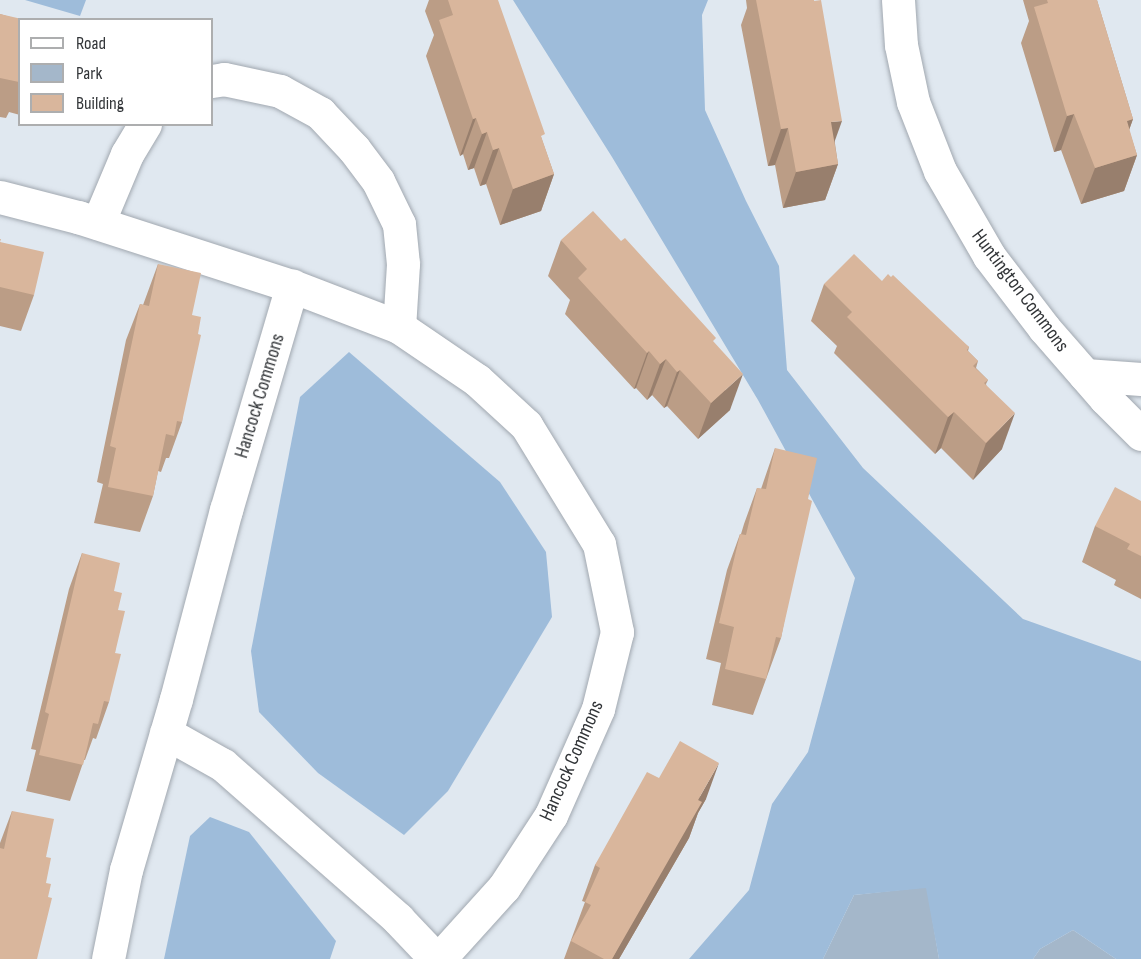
<!DOCTYPE html>
<style>
body{margin:0}
#map{position:relative;width:1141px;height:959px;overflow:hidden;background:#e0e8f0;font-family:"Sofia Sans Condensed",sans-serif}
div>[style]{position:absolute}
.green>*{inset:0;background:#a4b7ca}
.forest>*{inset:0;background:#9ebcda}
.roads{filter:drop-shadow(0 0 2px #a1a8b0) drop-shadow(0 0 2px #a1a8b0)}
.minor>*{height:33px;margin:-16.5px;padding:0 16.5px;transform-origin:16.5px;border-radius:16.5px;background:#fff}
.wall>*{inset:0;background:#bb9d86}
.shaded-wall>*{inset:0;background:#987f6d}
.building>*{inset:0;background:#d9b69c}
span{translate:-50% -50%;white-space:nowrap;text-align:center;line-height:1.15;-webkit-text-stroke:5px #fff;paint-order:stroke}
.street-label{font-size:20px;color:#323538}
.legend{position:absolute;left:18px;top:18px;width:195px;height:108px;box-sizing:border-box;background:#fff;border:2px solid #adaeaf;margin:0;padding:8px 10px;list-style:none;font-size:18px;color:#323538}
.legend li{display:flex;align-items:center;gap:12px;height:30px}
.legend b{width:30px;border:2px solid #adaeaf}
</style>
<div id="map">
<div class="green">
<div style="clip-path:polygon(927px 887px,939px 959px,823px 959px,854px 895px)"></div>
<div style="clip-path:polygon(1073px 930px,1116px 959px,1033px 959px,1040px 949px)"></div>
</div>
<div class="forest">
<div style="clip-path:polygon(25px 0,86px 0,80px 16px)"></div>
<div style="clip-path:polygon(513px 0,708px 0,702px 15px,705px 110px,746px 201px,779px 266px,787px 370px,863px 468px,1023px 619px,1141px 661px,1141px 959px,1116px 959px,1073px 930px,1040px 949px,1033px 959px,939px 959px,926px 888px,854px 895px,823px 959px,689px 959px,749px 890px,772px 804px,808px 752px,855px 578px,758px 400px,612px 157px)"></div>
<div style="clip-path:polygon(349px 352px,500px 482px,546px 552px,552px 617px,448px 791px,404px 835px,318px 773px,259px 712px,251px 651px,300px 397px)"></div>
<div style="clip-path:polygon(210px 817px,249px 832px,336px 941px,330px 959px,164px 959px,190px 836px)"></div>
</div>
<div class="roads">
<div class="minor">
<div style="left:898px;top:0;width:45px;rotate:86.2deg"></div>
<div style="left:901px;top:45px;width:58px;rotate:78.1deg"></div>
<div style="left:913px;top:102px;width:74px;rotate:68.6deg"></div>
<div style="left:940px;top:171px;width:98px;rotate:60deg"></div>
<div style="left:989px;top:256px;width:91px;rotate:52.6deg"></div>
<div style="left:1044px;top:328px;width:93px;rotate:48.9deg"></div>
<div style="left:1105px;top:398px;width:51px;rotate:45deg"></div>
<div style="left:212px;top:81px;width:12px;rotate:-9deg"></div>
<div style="left:224px;top:79px;width:57px;rotate:12.1deg"></div>
<div style="left:280px;top:91px;width:46px;rotate:28.8deg"></div>
<div style="left:320px;top:113px;width:50px;rotate:46.6deg"></div>
<div style="left:354px;top:149px;width:40px;rotate:53deg"></div>
<div style="left:378px;top:181px;width:48px;rotate:64deg"></div>
<div style="left:399px;top:224px;width:40px;rotate:84.3deg"></div>
<div style="left:403px;top:264px;width:63px;rotate:93.6deg"></div>
<div style="left:0;top:197px;width:81px;rotate:14.4deg"></div>
<div style="left:78px;top:217px;width:225px;rotate:17.9deg"></div>
<div style="left:98px;top:223px;width:75px;rotate:-67.2deg"></div>
<div style="left:127px;top:154px;width:35px;rotate:-59deg"></div>
<div style="left:1085px;top:375px;width:56px;rotate:4.1deg"></div>
<div style="left:166px;top:733px;width:65px;rotate:29.3deg"></div>
<div style="left:223px;top:765px;width:233px;rotate:41.3deg"></div>
<div style="left:398px;top:919px;width:55px;rotate:46.5deg"></div>
<div style="left:108px;top:959px;width:91px;rotate:-78.6deg"></div>
<div style="left:126px;top:870px;width:178px;rotate:-73.7deg"></div>
<div style="left:176px;top:699px;width:196px;rotate:-75.2deg"></div>
<div style="left:226px;top:510px;width:234px;rotate:-73.6deg"></div>
<div style="left:292px;top:286px;width:115px;rotate:21deg"></div>
<div style="left:399px;top:327px;width:94px;rotate:34.2deg"></div>
<div style="left:477px;top:380px;width:67px;rotate:42.6deg"></div>
<div style="left:526px;top:425px;width:140px;rotate:58.5deg"></div>
<div style="left:599px;top:544px;width:90px;rotate:78.4deg"></div>
<div style="left:617px;top:632px;width:79px;rotate:103.9deg"></div>
<div style="left:598px;top:709px;width:116px;rotate:113.9deg"></div>
<div style="left:551px;top:815px;width:86px;rotate:123.1deg"></div>
<div style="left:504px;top:887px;width:97px;rotate:132.1deg"></div>
</div>
</div>
<div class="wall">
<div style="clip-path:polygon(429px 0,493px 0,554px 174px,541px 211px,500px 225px,486px 184px,480px 186px,474px 168px,468px 170px,463px 154px,460px 156px,426px 56px,434px 35px,425px 11px)"></div>
<div style="clip-path:polygon(746px 0,814px 0,838px 164px,825px 200px,783px 208px,775px 165px,768px 166px,741px 25px,747px 8px)"></div>
<div style="clip-path:polygon(1023px 0,1097px 0,1133px 119px,1129px 130px,1137px 155px,1124px 191px,1081px 204px,1061px 150px,1054px 152px,1021px 43px,1029px 21px)"></div>
<div style="clip-path:polygon(0 14px,20px 20px,20px 115px,9px 112px,6px 118px,0 117px)"></div>
<div style="clip-path:polygon(0 239px,0 242px,34px 295px,21px 331px,0 326px)"></div>
<div style="clip-path:polygon(561px 240px,714px 343px,730px 410px,698px 439px,667px 406px,664px 408px,652px 395px,647px 400px,636px 388px,634px 389px,565px 314px,570px 300px,548px 276px)"></div>
<div style="clip-path:polygon(158px 264px,192px 315px,182px 422px,169px 458px,166px 458px,161px 472px,158px 471px,153px 496px,140px 532px,94px 523px,103px 484px,97px 482px,126px 340px,140px 304px,143px 305px)"></div>
<div style="clip-path:polygon(882px 281px,969px 347px,968px 351px,978px 361px,976px 368px,988px 380px,986px 384px,1002px 449px,973px 480px,941px 448px,935px 454px,834px 353px,837px 346px,811px 321px,824px 284px)"></div>
<div style="clip-path:polygon(775px 448px,808px 499px,781px 638px,753px 715px,712px 705px,721px 663px,706px 659px,727px 570px,740px 534px,741px 534px,744px 524px,757px 488px,761px 489px)"></div>
<div style="clip-path:polygon(1141px 501px,1141px 599px,1114px 585px,1116px 580px,1082px 562px,1095px 526px)"></div>
<div style="clip-path:polygon(82px 553px,114px 591px,118px 610px,115px 653px,109px 702px,96px 739px,93px 738px,85px 760px,84px 760px,70px 801px,26px 791px,36px 750px,31px 749px,69px 589px)"></div>
<div style="clip-path:polygon(659px 778px,706px 799px,698px 813px,689px 838px,619px 959px,564px 959px,585px 902px,582px 901px,595px 865px)"></div>
<div style="clip-path:polygon(12px 811px,46px 857px,46px 883px,48px 897px,0 959px,0 843px)"></div>
</div>
<div class="shaded-wall">
<div style="clip-path:polygon(1074px 114px,1061px 150px,1054px 152px,1067px 116px)"></div>
<div style="clip-path:polygon(476px 118px,463px 154px,460px 156px,473px 119px)"></div>
<div style="clip-path:polygon(1133px 119px,1120px 155px,1127px 121px)"></div>
<div style="clip-path:polygon(842px 121px,829px 157px,831px 122px)"></div>
<div style="clip-path:polygon(788px 128px,775px 165px,768px 166px,781px 129px)"></div>
<div style="clip-path:polygon(487px 132px,474px 168px,468px 170px,482px 134px)"></div>
<div style="clip-path:polygon(499px 148px,486px 184px,480px 186px,493px 150px)"></div>
<div style="clip-path:polygon(1137px 155px,1124px 191px,1081px 204px,1095px 168px)"></div>
<div style="clip-path:polygon(838px 164px,825px 200px,783px 208px,796px 172px)"></div>
<div style="clip-path:polygon(554px 174px,541px 211px,500px 225px,513px 189px)"></div>
<div style="clip-path:polygon(649px 351px,636px 388px,634px 389px,647px 353px)"></div>
<div style="clip-path:polygon(666px 359px,652px 395px,647px 400px,660px 364px)"></div>
<div style="clip-path:polygon(680px 370px,667px 406px,664px 408px,677px 372px)"></div>
<div style="clip-path:polygon(743px 374px,730px 410px,698px 439px,711px 403px)"></div>
<div style="clip-path:polygon(954px 412px,941px 448px,935px 454px,948px 417px)"></div>
<div style="clip-path:polygon(1015px 413px,1002px 449px,973px 480px,986px 443px)"></div>
<div style="clip-path:polygon(719px 763px,706px 799px,698px 813px,689px 838px,619px 959px,612px 959px,698px 800px)"></div>
</div>
<div class="building">
<div style="clip-path:polygon(448px 0,498px 0,545px 134px,541px 136px,554px 174px,513px 189px,499px 148px,493px 150px,487px 132px,482px 134px,476px 118px,473px 119px,439px 20px,453px 15px)"></div>
<div style="clip-path:polygon(756px 0,814px 0,814px 1px,821px 0,842px 121px,831px 122px,838px 164px,796px 172px,788px 128px,781px 129px)"></div>
<div style="clip-path:polygon(1047px 0,1097px 0,1133px 119px,1127px 121px,1137px 155px,1095px 168px,1074px 114px,1067px 116px,1034px 7px,1048px 3px)"></div>
<div style="clip-path:polygon(0 14px,26px 20px,20px 20px,19px 82px,0 78px)"></div>
<div style="clip-path:polygon(593px 211px,621px 241px,625px 238px,716px 338px,713px 341px,743px 374px,711px 403px,680px 370px,677px 372px,666px 359px,660px 364px,649px 351px,647px 353px,578px 278px,587px 269px,561px 240px)"></div>
<div style="clip-path:polygon(0 239px,1px 239px,0 242px,44px 252px,34px 295px,0 287px)"></div>
<div style="clip-path:polygon(854px 254px,882px 281px,888px 274px,891px 277px,893px 275px,969px 347px,967px 350px,978px 361px,973px 366px,988px 380px,984px 383px,1015px 413px,986px 443px,954px 412px,948px 417px,847px 317px,852px 312px,824px 284px)"></div>
<div style="clip-path:polygon(158px 264px,201px 273px,192px 315px,201px 317px,198px 334px,201px 335px,182px 422px,177px 421px,174px 436px,166px 434px,153px 496px,108px 487px,116px 448px,110px 446px,140px 304px,149px 306px)"></div>
<div style="clip-path:polygon(775px 448px,817px 458px,808px 499px,812px 501px,781px 638px,776px 637px,766px 679px,725px 669px,734px 627px,719px 623px,740px 534px,746px 535px,757px 488px,766px 489px)"></div>
<div style="clip-path:polygon(1115px 487px,1141px 501px,1141px 556px,1127px 549px,1130px 544px,1095px 526px)"></div>
<div style="clip-path:polygon(82px 553px,120px 563px,114px 591px,122px 593px,118px 610px,125px 611px,115px 653px,121px 654px,109px 702px,104px 701px,98px 724px,93px 723px,83px 765px,39px 755px,49px 714px,45px 712px)"></div>
<div style="clip-path:polygon(680px 741px,719px 763px,698px 800px,702px 802px,612px 959px,604px 959px,571px 941px,591px 905px,585px 902px,600px 868px,595px 865px,647px 772px,659px 778px)"></div>
<div style="clip-path:polygon(12px 811px,54px 819px,46px 857px,51px 858px,46px 883px,51px 884px,48px 897px,52px 898px,37px 959px,0 959px,0 848px,4px 849px)"></div>
</div>
<div class="street-label">
<span style="left:1020px;top:291px;rotate:53deg">Huntington Commons</span>
<span style="left:260px;top:396px;rotate:-73deg">Hancock Commons</span>
<span style="left:572px;top:761px;rotate:-66deg">Hancock Commons</span>
</div>
<ul class="legend">
<li><b style="height:8px;background:#fff"></b>Road</li>
<li><b style="height:16px;background:#a4b7ca"></b>Park</li>
<li><b style="height:16px;background:#d9b69c"></b>Building</li>
</ul>
</div>
